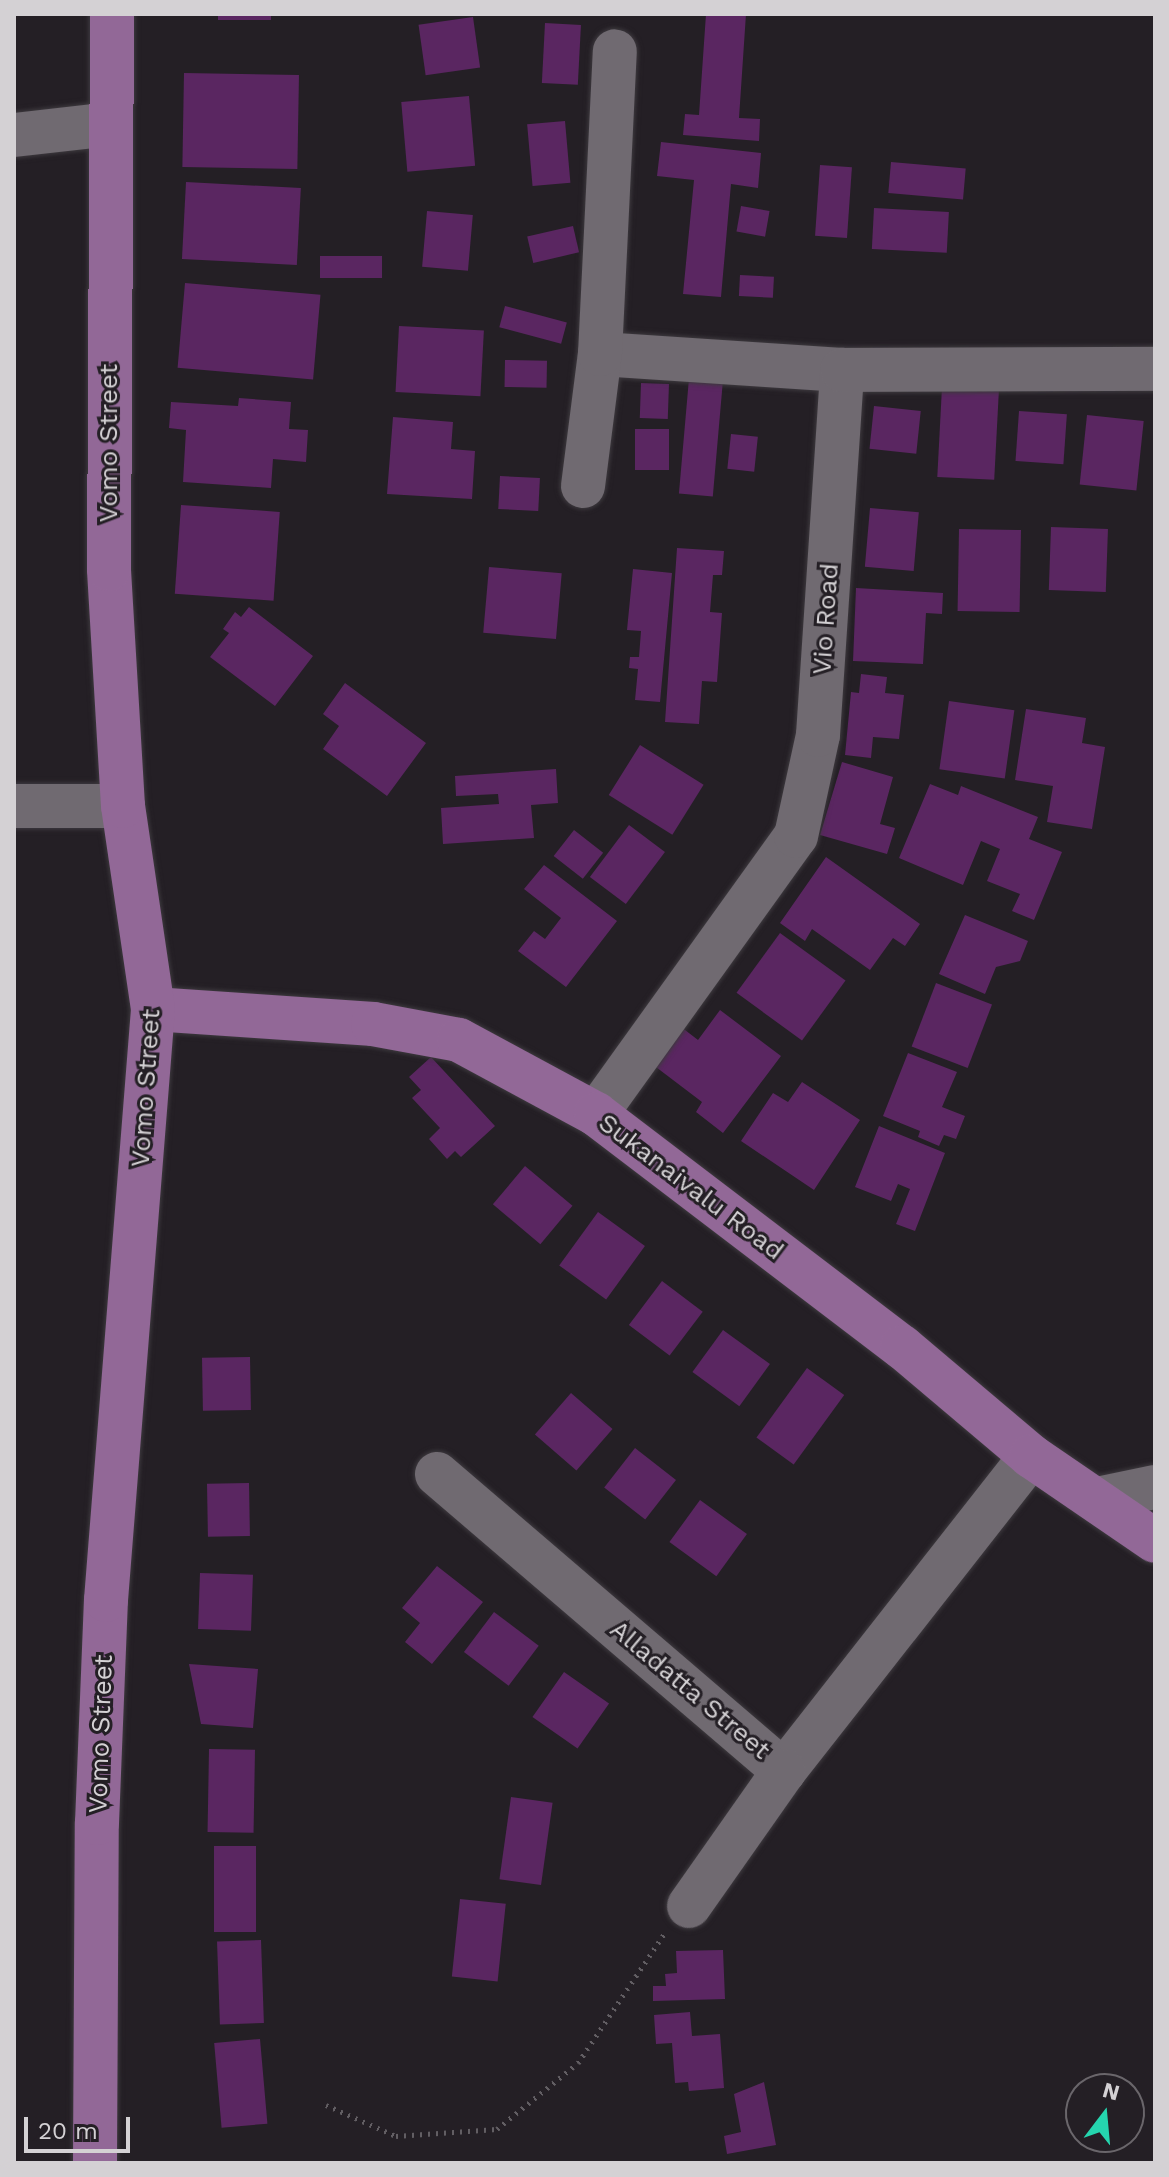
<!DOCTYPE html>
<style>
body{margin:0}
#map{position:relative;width:1169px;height:2177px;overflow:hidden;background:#241f25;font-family:"Work Sans",sans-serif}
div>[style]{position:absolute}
.building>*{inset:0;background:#5a2661;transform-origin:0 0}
.path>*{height:5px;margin-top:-2.5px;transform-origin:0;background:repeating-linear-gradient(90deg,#625e63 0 2px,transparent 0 8px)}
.roads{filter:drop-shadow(0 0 2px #3d393e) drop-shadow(0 0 2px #3d393e)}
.minor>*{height:44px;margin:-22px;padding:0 22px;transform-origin:22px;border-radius:22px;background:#706a71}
.major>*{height:44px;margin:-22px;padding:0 22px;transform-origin:22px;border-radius:22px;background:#926897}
span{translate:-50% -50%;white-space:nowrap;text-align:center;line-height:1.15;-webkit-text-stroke:6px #241f25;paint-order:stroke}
.street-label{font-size:26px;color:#d4d1d4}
.frame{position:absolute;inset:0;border:16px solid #d4d1d4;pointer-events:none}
.north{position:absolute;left:1065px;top:2073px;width:80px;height:80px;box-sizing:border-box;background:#241f25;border:2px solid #6a666b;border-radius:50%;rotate:16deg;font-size:22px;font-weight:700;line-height:32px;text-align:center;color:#d4d1d4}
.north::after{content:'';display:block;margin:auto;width:28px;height:36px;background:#25d5ae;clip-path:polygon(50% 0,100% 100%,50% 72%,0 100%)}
.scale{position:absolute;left:24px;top:2117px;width:106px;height:36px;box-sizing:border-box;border:4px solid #d4d1d4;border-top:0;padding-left:10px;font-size:24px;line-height:28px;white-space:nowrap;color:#d4d1d4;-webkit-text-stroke:6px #241f25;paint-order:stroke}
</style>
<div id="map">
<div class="building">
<div style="left:218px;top:14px;width:53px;height:6px"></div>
<div style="clip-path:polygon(706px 14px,746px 14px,739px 118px,760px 119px,759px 141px,683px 135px,685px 114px,699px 115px)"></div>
<div style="left:473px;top:17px;width:51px;height:55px;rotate:82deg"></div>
<div style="left:545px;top:23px;width:36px;height:60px;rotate:3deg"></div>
<div style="left:184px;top:73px;width:115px;height:94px;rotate:1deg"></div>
<div style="left:469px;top:96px;width:70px;height:68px;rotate:85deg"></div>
<div style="left:565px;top:121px;width:62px;height:38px;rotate:85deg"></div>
<div style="clip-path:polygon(661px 142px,761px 153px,758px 188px,731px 184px,721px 297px,683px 294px,694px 180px,657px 176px)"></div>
<div style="left:891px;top:162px;width:75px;height:31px;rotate:5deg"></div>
<div style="left:820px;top:165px;width:32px;height:71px;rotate:4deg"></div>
<div style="left:186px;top:182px;width:115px;height:77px;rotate:3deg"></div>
<div style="left:741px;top:206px;width:29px;height:26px;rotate:10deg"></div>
<div style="left:874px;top:208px;width:75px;height:41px;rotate:3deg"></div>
<div style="left:427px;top:211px;width:46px;height:56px;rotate:5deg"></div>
<div style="left:573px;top:226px;width:27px;height:47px;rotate:77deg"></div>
<div style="left:382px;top:256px;width:22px;height:62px;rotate:90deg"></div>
<div style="left:740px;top:275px;width:34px;height:21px;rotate:3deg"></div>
<div style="left:185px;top:283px;width:136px;height:85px;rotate:5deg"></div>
<div style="left:505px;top:306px;width:64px;height:22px;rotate:15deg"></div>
<div style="left:399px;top:326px;width:85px;height:66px;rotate:3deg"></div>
<div style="left:505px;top:360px;width:42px;height:27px;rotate:1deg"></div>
<div style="left:690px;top:367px;width:34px;height:127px;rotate:5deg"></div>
<div style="left:641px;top:383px;width:28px;height:35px;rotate:2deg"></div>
<div style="left:942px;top:387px;width:57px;height:90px;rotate:3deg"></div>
<div style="clip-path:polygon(239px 398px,291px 402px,289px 429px,308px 430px,306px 462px,273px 459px,271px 488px,183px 482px,186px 430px,169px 428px,171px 402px,238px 406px)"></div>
<div style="left:874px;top:406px;width:47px;height:43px;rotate:6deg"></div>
<div style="left:1019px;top:411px;width:48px;height:50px;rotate:4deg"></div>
<div style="left:1087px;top:415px;width:57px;height:70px;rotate:6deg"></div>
<div style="clip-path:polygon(393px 417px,453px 422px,451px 449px,475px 451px,472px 499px,387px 494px)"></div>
<div style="left:635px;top:429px;width:34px;height:41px"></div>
<div style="left:731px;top:434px;width:27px;height:35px;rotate:6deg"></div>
<div style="left:500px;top:476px;width:40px;height:33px;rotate:3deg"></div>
<div style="left:181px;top:505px;width:99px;height:89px;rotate:4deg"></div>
<div style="left:870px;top:508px;width:49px;height:59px;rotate:5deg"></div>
<div style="left:1051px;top:527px;width:57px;height:63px;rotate:2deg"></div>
<div style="left:959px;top:529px;width:62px;height:82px;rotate:1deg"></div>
<div style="clip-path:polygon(677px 548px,724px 551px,722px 575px,713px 575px,710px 612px,722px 613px,717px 682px,702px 681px,699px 724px,665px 722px)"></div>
<div style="left:489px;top:567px;width:73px;height:66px;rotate:5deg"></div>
<div style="clip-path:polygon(633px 569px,672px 573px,660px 702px,635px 700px,638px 669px,629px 668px,630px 657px,639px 657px,641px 631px,627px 630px)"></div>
<div style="clip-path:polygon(856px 588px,943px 593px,942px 614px,926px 613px,923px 664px,853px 661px)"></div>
<div style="clip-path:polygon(249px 607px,313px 656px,275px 706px,210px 657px,229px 633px,223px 629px,235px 612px,241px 617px)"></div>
<div style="clip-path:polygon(861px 674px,887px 677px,885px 693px,904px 695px,899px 739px,873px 737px,871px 758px,845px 755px,851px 692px,859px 693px)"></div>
<div style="clip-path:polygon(345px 683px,426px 743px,387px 796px,323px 749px,339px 726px,323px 714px)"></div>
<div style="left:949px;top:701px;width:66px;height:69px;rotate:8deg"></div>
<div style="clip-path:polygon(1026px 709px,1086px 718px,1082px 743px,1105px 747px,1092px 829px,1047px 822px,1053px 786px,1015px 780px)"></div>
<div style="left:640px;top:745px;width:75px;height:59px;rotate:32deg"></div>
<div style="clip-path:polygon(842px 762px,893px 777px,880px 824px,895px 828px,887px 854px,820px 835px)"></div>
<div style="clip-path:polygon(556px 769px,558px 803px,531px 805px,534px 838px,443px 844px,441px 808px,499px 804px,498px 794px,456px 796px,455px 776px)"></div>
<div style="clip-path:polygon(930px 784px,958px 795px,961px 786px,1038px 817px,1029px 839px,1062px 852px,1034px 920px,1012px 911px,1020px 894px,987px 881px,1000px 849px,981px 841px,963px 885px,899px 858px)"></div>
<div style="left:629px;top:825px;width:45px;height:65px;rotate:37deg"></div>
<div style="left:574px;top:830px;width:37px;height:33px;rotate:38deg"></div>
<div style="clip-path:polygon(826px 857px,920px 924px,905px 946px,893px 938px,870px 970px,812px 929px,805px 941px,780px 923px)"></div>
<div style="clip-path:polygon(544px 865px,617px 921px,566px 987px,518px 951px,534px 931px,545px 939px,561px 918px,524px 889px)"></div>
<div style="clip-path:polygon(965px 915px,1028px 941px,1020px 961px,996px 967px,985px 994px,939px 974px)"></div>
<div style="left:780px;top:933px;width:81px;height:74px;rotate:36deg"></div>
<div style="left:936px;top:983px;width:60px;height:68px;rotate:21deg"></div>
<div style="clip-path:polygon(720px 1010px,781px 1056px,723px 1133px,696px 1112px,702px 1102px,648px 1061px,676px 1023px,698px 1040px)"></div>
<div style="clip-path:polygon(908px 1053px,957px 1072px,942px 1107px,965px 1116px,956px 1139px,944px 1135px,939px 1146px,918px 1137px,920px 1131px,883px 1116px)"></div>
<div style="clip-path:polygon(431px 1057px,495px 1126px,461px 1157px,455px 1151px,447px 1159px,429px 1139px,440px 1128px,412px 1098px,421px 1090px,409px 1077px)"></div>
<div style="clip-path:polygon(802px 1082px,860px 1120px,814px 1190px,741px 1141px,773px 1093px,788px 1102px)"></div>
<div style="clip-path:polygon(879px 1126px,945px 1153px,915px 1231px,896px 1224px,910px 1189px,898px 1184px,891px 1201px,855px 1187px)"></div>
<div style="left:525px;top:1166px;width:62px;height:50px;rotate:40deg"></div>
<div style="left:598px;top:1212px;width:58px;height:66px;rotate:36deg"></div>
<div style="left:662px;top:1281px;width:51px;height:55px;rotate:37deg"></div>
<div style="left:723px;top:1330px;width:58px;height:52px;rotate:36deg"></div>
<div style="left:250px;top:1357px;width:53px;height:48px;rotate:89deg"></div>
<div style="left:807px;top:1368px;width:46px;height:86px;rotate:36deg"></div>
<div style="left:571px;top:1393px;width:55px;height:55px;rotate:41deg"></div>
<div style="left:635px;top:1448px;width:52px;height:50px;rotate:38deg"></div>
<div style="left:249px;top:1483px;width:53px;height:42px;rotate:89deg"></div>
<div style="left:700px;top:1500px;width:58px;height:52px;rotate:36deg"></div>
<div style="clip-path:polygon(437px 1566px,483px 1602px,432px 1664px,405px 1642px,420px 1623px,402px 1608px)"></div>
<div style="left:200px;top:1573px;width:53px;height:56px;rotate:2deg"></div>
<div style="left:494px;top:1612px;width:56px;height:50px;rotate:37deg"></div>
<div style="clip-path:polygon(189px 1664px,258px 1669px,253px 1728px,201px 1724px)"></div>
<div style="left:564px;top:1672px;width:55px;height:55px;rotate:35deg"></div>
<div style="left:209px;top:1749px;width:46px;height:83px;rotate:1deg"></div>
<div style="left:511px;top:1797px;width:42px;height:83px;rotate:8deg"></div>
<div style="left:214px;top:1846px;width:42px;height:86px"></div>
<div style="left:460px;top:1899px;width:46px;height:78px;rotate:6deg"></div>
<div style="left:261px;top:1940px;width:83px;height:44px;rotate:88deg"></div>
<div style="clip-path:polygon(723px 1950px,725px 1999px,653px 2001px,653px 1986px,666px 1986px,665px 1974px,677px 1973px,676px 1951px)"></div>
<div style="clip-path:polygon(690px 2012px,692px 2036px,720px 2034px,724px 2088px,689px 2091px,688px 2082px,675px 2083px,672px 2043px,656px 2044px,654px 2015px)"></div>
<div style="left:260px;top:2039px;width:85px;height:46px;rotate:85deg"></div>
<div style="clip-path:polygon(764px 2082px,776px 2145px,727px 2154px,724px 2136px,741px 2132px,734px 2094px)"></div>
</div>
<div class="path">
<div style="left:326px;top:2105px;width:77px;rotate:23.9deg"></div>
<div style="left:396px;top:2136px;width:101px;rotate:-4deg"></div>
<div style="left:497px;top:2129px;width:104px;rotate:-39.2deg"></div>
<div style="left:578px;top:2063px;width:155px;rotate:-56.3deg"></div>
</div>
<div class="roads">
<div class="minor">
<div style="left:14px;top:135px;width:97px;rotate:-6.5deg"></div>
<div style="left:600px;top:354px;width:243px;rotate:3.8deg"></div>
<div style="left:583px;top:486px;width:133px;rotate:-82.7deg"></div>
<div style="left:600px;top:354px;width:303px;rotate:-87.2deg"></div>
<div style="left:14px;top:806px;width:109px"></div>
<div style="left:596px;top:1114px;width:342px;rotate:-54.3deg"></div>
<div style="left:796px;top:836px;width:103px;rotate:-77.7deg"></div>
<div style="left:818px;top:735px;width:366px;rotate:-86.2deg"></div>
<div style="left:842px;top:370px;width:313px;rotate:-0.2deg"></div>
<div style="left:437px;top:1474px;width:457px;rotate:40.6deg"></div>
<div style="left:784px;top:1771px;width:400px;rotate:-51.9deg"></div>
<div style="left:1097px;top:1499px;width:59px;rotate:-11.7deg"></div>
<div style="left:689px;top:1906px;width:165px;rotate:-54.9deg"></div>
</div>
<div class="major">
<div style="left:153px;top:1009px;width:221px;rotate:3.9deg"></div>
<div style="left:373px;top:1024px;width:87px;rotate:10.5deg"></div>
<div style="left:459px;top:1040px;width:156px;rotate:28.4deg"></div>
<div style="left:596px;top:1114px;width:385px;rotate:37.3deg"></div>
<div style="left:902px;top:1347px;width:169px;rotate:40.2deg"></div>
<div style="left:1031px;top:1456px;width:150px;rotate:34.4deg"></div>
<div style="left:95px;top:2163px;width:340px;rotate:-89.7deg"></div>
<div style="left:97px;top:1823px;width:223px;rotate:-87.7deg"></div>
<div style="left:106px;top:1600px;width:593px;rotate:-85.45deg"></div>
<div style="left:153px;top:1009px;width:205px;rotate:-98.4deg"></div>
<div style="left:123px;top:806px;width:237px;rotate:-93.4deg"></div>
<div style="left:109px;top:569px;width:555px;rotate:-89.69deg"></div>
</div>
</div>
<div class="street-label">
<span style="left:109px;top:443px;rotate:-90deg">Vomo Street</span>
<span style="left:826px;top:619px;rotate:-86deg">Vio Road</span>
<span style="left:146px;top:1088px;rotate:-86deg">Vomo Street</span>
<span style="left:691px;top:1187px;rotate:37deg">Sukanaivalu Road</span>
<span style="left:690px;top:1690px;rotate:40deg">Alladatta Street</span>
<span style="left:101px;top:1734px;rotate:-88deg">Vomo Street</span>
</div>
<div class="frame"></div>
<div class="north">N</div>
<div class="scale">20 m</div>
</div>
